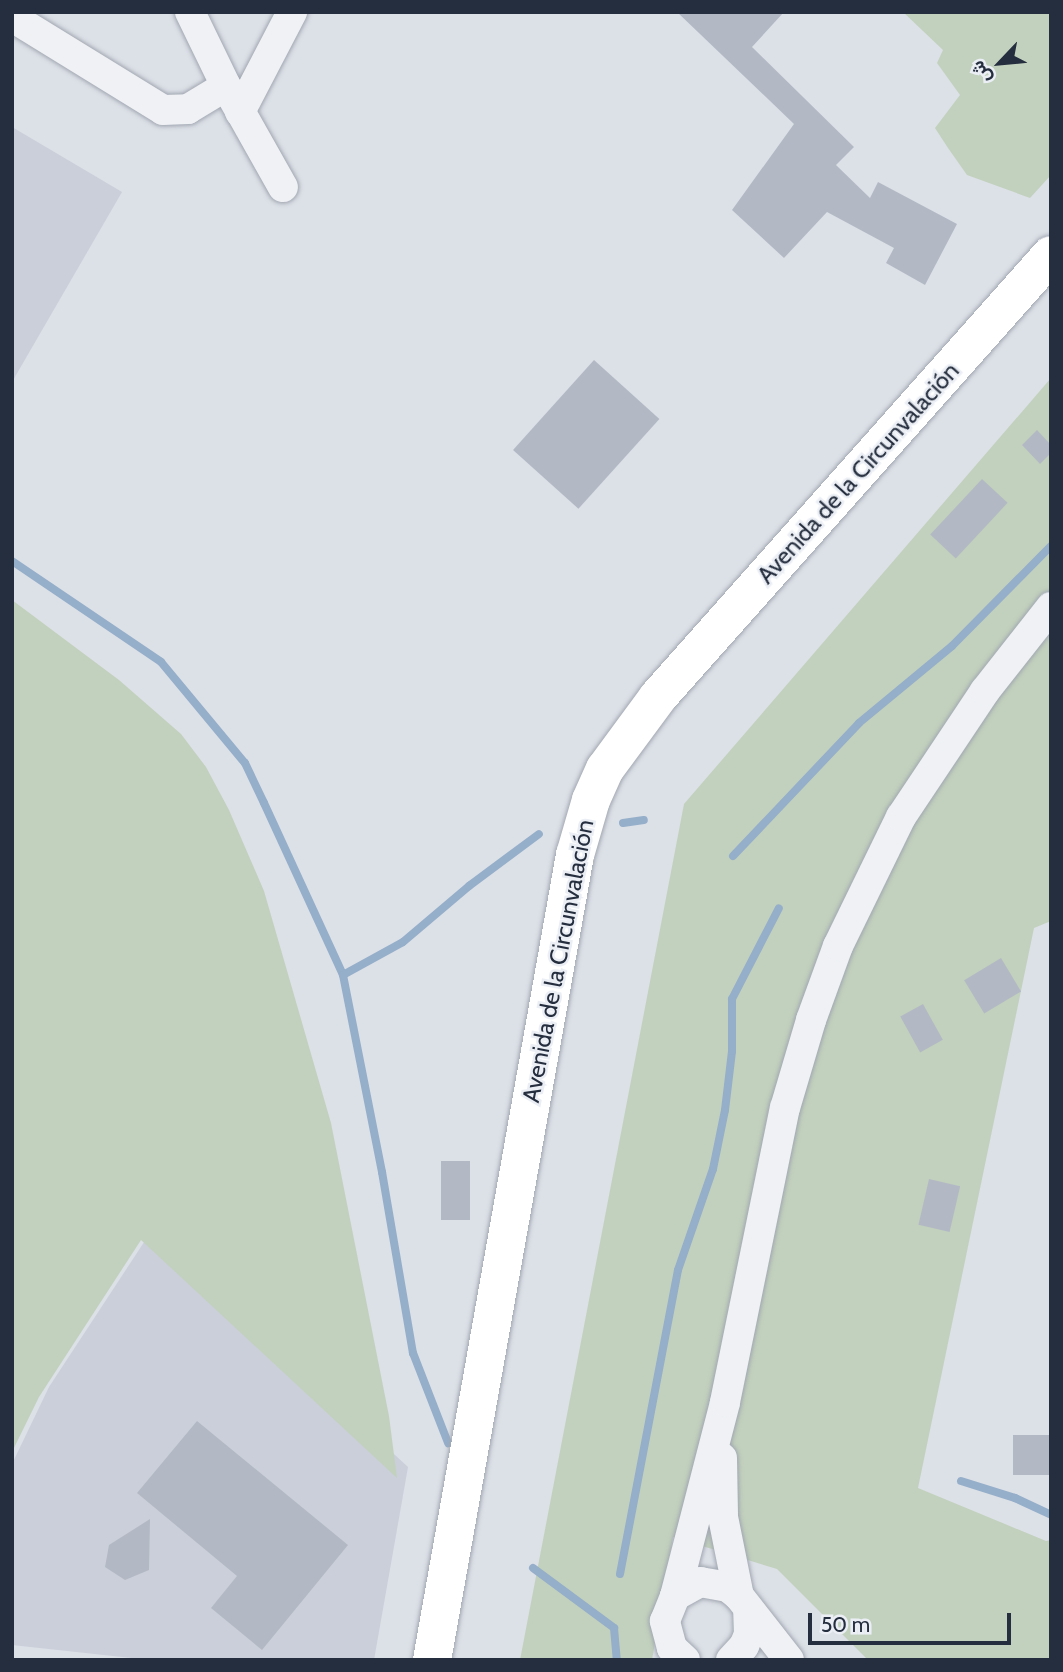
<!DOCTYPE html>
<meta charset="utf-8">
<style>
body{margin:0}
#map{position:relative;width:1063px;height:1672px;overflow:hidden;background:#dce0e7;font-family:Cabin,Vazirmatn,sans-serif}
div>[style]{position:absolute}
.built>*{inset:0;background:#cacfd9}
.green>*{inset:0;background:#c2d1bd}
.stream>*{height:8px;margin:-4px;padding:0 4px;transform-origin:4px;border-radius:4px;background:#95aec9}
.building>*{inset:0;background:#b3b9c4;transform-origin:0 0}
.roads{filter:drop-shadow(0 0 2px #a1a7b1) drop-shadow(0 0 2px #a1a7b1)}
.minor>*{height:30px;margin:-15px;padding:0 15px;transform-origin:15px;border-radius:15px;background:#eff1f5}
.major>*{height:38px;margin:-19px;padding:0 19px;transform-origin:19px;border-radius:19px;background:#fff}
span{translate:-50% -50%;white-space:nowrap;text-align:center;line-height:1.15;-webkit-text-stroke:5px #ebeff5;paint-order:stroke}
.street-label{font-size:24px;color:#252e3e}
.frame{position:absolute;inset:0;border:14px solid #252e3e;pointer-events:none}
.north{position:absolute;left:965px;top:28px;width:70px;height:70px;-webkit-text-stroke:5px #ebeff5;paint-order:stroke;rotate:244deg;font-size:19px;font-weight:700;line-height:28px;text-align:center;color:#252e3e}
.north::after{content:'';display:block;margin:auto;width:24px;height:32px;background:#252e3e;clip-path:polygon(50% 0,100% 100%,50% 72%,0 100%)}
.scale{position:absolute;left:808px;top:1613px;width:203px;height:32px;box-sizing:border-box;border:4px solid #252e3e;border-top:0;padding-left:9px;font-size:21px;line-height:24px;white-space:nowrap;color:#252e3e;-webkit-text-stroke:5px #ebeff5;paint-order:stroke}
</style>
<div id="map">
<div class="built">
<div style="clip-path:polygon(12px 127px,122px 192px,12px 382px)"></div>
<div style="clip-path:polygon(152px 1230px,408px 1467px,374px 1660px,150px 1660px,12px 1645px,12px 1464px,49px 1387px)"></div>
</div>
<div class="green">
<div style="clip-path:polygon(903px 12px,1051px 12px,1051px 175px,1030px 198px,967px 175px,948px 148px,935px 128px,960px 95px,937px 63px,943px 50px)"></div>
<div style="clip-path:polygon(1051px 378px,1051px 921px,1034px 928px,918px 1488px,1046px 1541px,1051px 1540px,1051px 1660px,868px 1660px,777px 1569px,673px 1537px,652px 1660px,520px 1660px,684px 804px)"></div>
<div style="clip-path:polygon(12px 600px,119px 680px,181px 734px,206px 767px,229px 810px,264px 891px,331px 1123px,389px 1416px,397px 1478px,141px 1240px,39px 1397px,12px 1452px)"></div>
</div>
<div class="stream">
<div style="left:12px;top:561px;width:180px;rotate:34.1deg"></div>
<div style="left:161px;top:662px;width:131px;rotate:50.3deg"></div>
<div style="left:245px;top:763px;width:44px;rotate:64.6deg"></div>
<div style="left:264px;top:803px;width:189px;rotate:65.3deg"></div>
<div style="left:343px;top:975px;width:201px;rotate:78.8deg"></div>
<div style="left:382px;top:1172px;width:184px;rotate:80.3deg"></div>
<div style="left:413px;top:1353px;width:97px;rotate:68.7deg"></div>
<div style="left:623px;top:823px;width:21px;rotate:-8deg"></div>
<div style="left:733px;top:856px;width:183px;rotate:-46.5deg"></div>
<div style="left:859px;top:723px;width:121px;rotate:-39.6deg"></div>
<div style="left:952px;top:646px;width:141px;rotate:-45.3deg"></div>
<div style="left:343px;top:975px;width:68px;rotate:-28.8deg"></div>
<div style="left:403px;top:942px;width:87px;rotate:-40.3deg"></div>
<div style="left:469px;top:886px;width:87px;rotate:-36.6deg"></div>
<div style="left:961px;top:1481px;width:57px;rotate:17.5deg"></div>
<div style="left:1015px;top:1498px;width:40px;rotate:25deg"></div>
<div style="left:533px;top:1568px;width:101px;rotate:36.5deg"></div>
<div style="left:614px;top:1628px;width:32px;rotate:85deg"></div>
<div style="left:620px;top:1574px;width:309px;rotate:-79.2deg"></div>
<div style="left:678px;top:1270px;width:107px;rotate:-70.9deg"></div>
<div style="left:713px;top:1169px;width:60px;rotate:-78.5deg"></div>
<div style="left:725px;top:1110px;width:59px;rotate:-83.2deg"></div>
<div style="left:732px;top:1051px;width:52px;rotate:-90deg"></div>
<div style="left:732px;top:999px;width:102px;rotate:-62.7deg"></div>
</div>
<div class="building">
<div style="clip-path:polygon(677px 12px,784px 12px,752px 47px,854px 147px,836px 165px,870px 198px,878px 182px,957px 224px,925px 285px,886px 263px,894px 248px,827px 212px,784px 258px,732px 210px,794px 124px)"></div>
<div style="left:594px;top:360px;width:88px;height:121px;rotate:42deg"></div>
<div style="clip-path:polygon(1037px 430px,1051px 445px,1051px 453px,1040px 464px,1022px 445px)"></div>
<div style="left:982px;top:479px;width:35px;height:76px;rotate:43deg"></div>
<div style="left:1001px;top:958px;width:39px;height:43px;rotate:59deg"></div>
<div style="left:923px;top:1004px;width:41px;height:26px;rotate:61deg"></div>
<div style="left:441px;top:1161px;width:29px;height:59px"></div>
<div style="left:929px;top:1179px;width:32px;height:47px;rotate:13deg"></div>
<div style="clip-path:polygon(197px 1421px,348px 1545px,262px 1650px,211px 1608px,237px 1576px,137px 1493px)"></div>
<div style="left:1013px;top:1435px;width:38px;height:40px"></div>
<div style="clip-path:polygon(150px 1519px,149px 1570px,125px 1580px,105px 1567px,109px 1545px)"></div>
</div>
<div class="roads">
<div class="minor">
<div style="left:190px;top:12px;width:82px;rotate:64.1deg"></div>
<div style="left:226px;top:86px;width:116px;rotate:60.6deg"></div>
<div style="left:12px;top:17px;width:177px;rotate:31.6deg"></div>
<div style="left:163px;top:110px;width:25px;rotate:-2deg"></div>
<div style="left:188px;top:109px;width:44px;rotate:-31.2deg"></div>
<div style="left:240px;top:112px;width:113px;rotate:-62.5deg"></div>
<div style="left:722px;top:1458px;width:59px;rotate:89deg"></div>
<div style="left:723px;top:1517px;width:81px;rotate:78.6deg"></div>
<div style="left:675px;top:1596px;width:29px;rotate:-29deg"></div>
<div style="left:700px;top:1582px;width:28px;rotate:10deg"></div>
<div style="left:728px;top:1587px;width:14px;rotate:39deg"></div>
<div style="left:739px;top:1596px;width:81px;rotate:52deg"></div>
<div style="left:685px;top:1660px;width:18px;rotate:-137deg"></div>
<div style="left:672px;top:1648px;width:28px;rotate:-105deg"></div>
<div style="left:665px;top:1621px;width:27px;rotate:-68deg"></div>
<div style="left:675px;top:1596px;width:200px;rotate:-75.5deg"></div>
<div style="left:725px;top:1402px;width:300px;rotate:-78.5deg"></div>
<div style="left:785px;top:1108px;width:92px;rotate:-73.5deg"></div>
<div style="left:811px;top:1020px;width:79px;rotate:-70deg"></div>
<div style="left:838px;top:946px;width:144px;rotate:-64deg"></div>
<div style="left:901px;top:817px;width:151px;rotate:-56.3deg"></div>
<div style="left:985px;top:691px;width:107px;rotate:-51.8deg"></div>
<div style="left:731px;top:1660px;width:19px;rotate:-47deg"></div>
<div style="left:744px;top:1646px;width:13px;rotate:-67deg"></div>
<div style="left:749px;top:1634px;width:23px;rotate:-92deg"></div>
</div>
<div class="major">
<div style="left:432px;top:1660px;width:818px;rotate:-79.93deg"></div>
<div style="left:575px;top:855px;width:57px;rotate:-73.8deg"></div>
<div style="left:591px;top:800px;width:34px;rotate:-66deg"></div>
<div style="left:605px;top:769px;width:89px;rotate:-53.6deg"></div>
<div style="left:658px;top:697px;width:591px;rotate:-48.36deg"></div>
</div>
</div>
<div class="street-label">
<span style="left:858px;top:473px;rotate:-48deg">Avenida de la Circunvalación</span>
<span style="left:558px;top:961px;rotate:-79deg">Avenida de la Circunvalación</span>
</div>
<div class="frame"></div>
<div class="north">ش</div>
<div class="scale">50 m</div>
</div>
